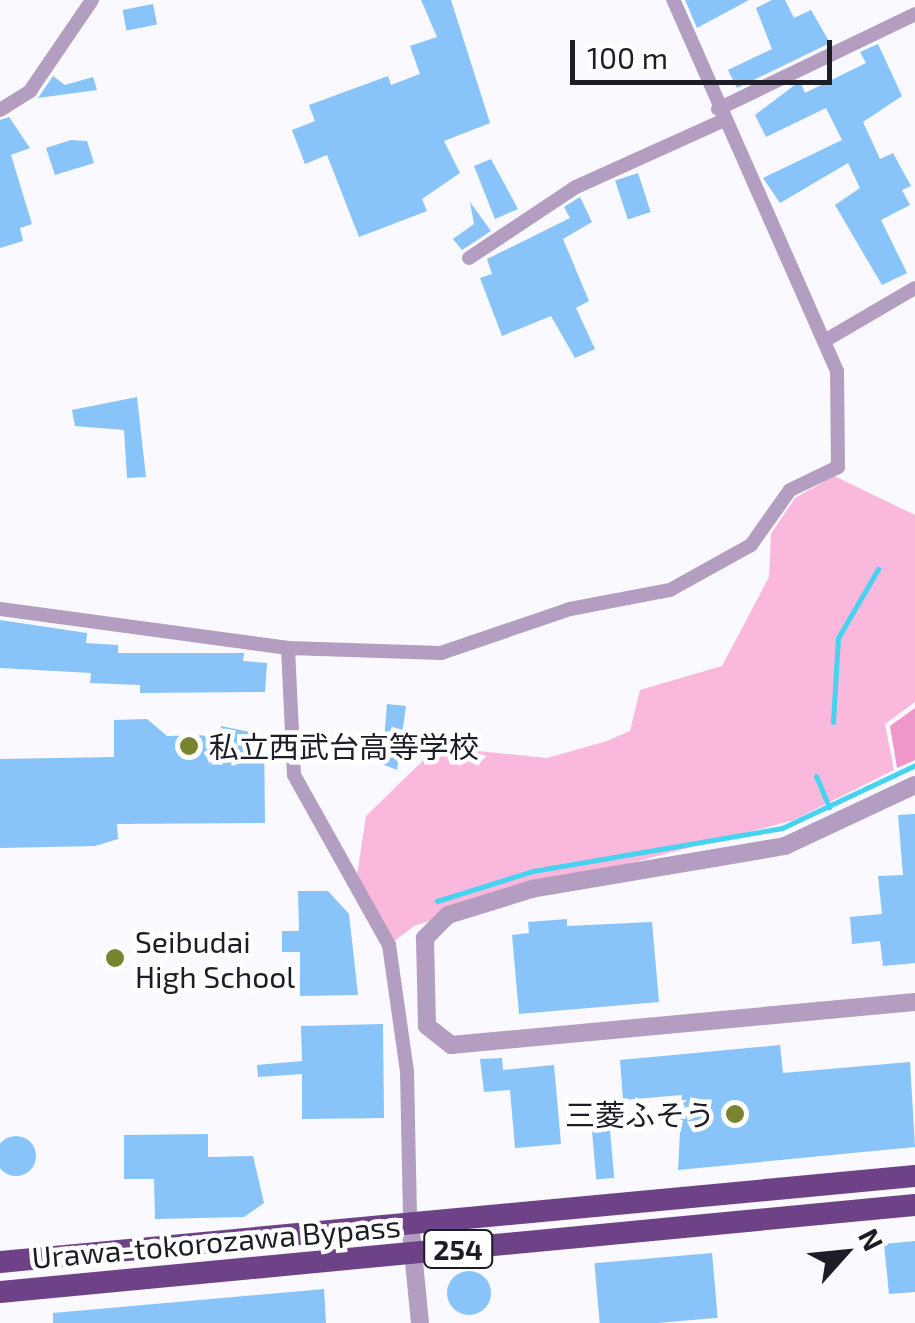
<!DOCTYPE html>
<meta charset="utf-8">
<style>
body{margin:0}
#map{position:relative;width:915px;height:1323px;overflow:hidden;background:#f9f9ff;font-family:"Exo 2","Noto Sans JP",sans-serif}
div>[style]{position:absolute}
.green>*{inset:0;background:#fab8dd}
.forest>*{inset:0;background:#f097ca}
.stream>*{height:5px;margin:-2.5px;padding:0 2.5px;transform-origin:2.5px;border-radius:2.5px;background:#46d3ef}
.building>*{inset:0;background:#88c4fa;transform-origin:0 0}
.round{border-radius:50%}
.minor>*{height:14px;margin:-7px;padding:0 7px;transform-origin:7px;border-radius:7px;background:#b39ec1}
.tertiary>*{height:18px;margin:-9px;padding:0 9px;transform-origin:9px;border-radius:9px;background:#b39ec1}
.trunk>*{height:22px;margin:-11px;padding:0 11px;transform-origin:11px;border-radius:11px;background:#6e4286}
.dots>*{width:28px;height:28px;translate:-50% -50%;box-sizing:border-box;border:5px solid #fff;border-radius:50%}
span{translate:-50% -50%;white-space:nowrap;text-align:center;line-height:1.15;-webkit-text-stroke:9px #fff;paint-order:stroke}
.shield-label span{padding:2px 8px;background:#fff;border:2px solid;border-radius:8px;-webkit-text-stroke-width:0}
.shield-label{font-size:28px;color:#1c1d27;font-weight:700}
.poi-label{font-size:30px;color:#1c1d27}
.left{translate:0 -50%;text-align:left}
.right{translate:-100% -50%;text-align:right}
.street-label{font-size:30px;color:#1c1d27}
.north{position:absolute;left:795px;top:1203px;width:100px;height:100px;-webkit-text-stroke:8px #fff;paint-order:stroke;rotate:63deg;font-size:28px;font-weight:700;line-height:40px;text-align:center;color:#1c1d27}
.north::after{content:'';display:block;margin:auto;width:35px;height:45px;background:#1c1d27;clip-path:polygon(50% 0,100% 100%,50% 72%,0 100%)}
.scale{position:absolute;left:570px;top:40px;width:262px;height:45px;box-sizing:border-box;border:5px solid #1c1d27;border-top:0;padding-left:12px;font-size:30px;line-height:35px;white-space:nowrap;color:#1c1d27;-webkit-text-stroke:8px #fff;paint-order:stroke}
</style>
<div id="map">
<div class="green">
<div style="clip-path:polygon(834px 476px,915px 515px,915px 702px,885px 724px,894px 770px,794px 820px,532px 889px,414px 926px,389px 945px,357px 875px,366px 816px,437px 747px,547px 758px,607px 741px,630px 731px,640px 690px,722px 666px,769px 577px,771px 534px,795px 498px)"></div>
</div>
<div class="forest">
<div style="clip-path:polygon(915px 708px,915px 760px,897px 768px,890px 726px)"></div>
</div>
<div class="stream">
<div style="left:833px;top:722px;width:84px;rotate:-86.6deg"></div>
<div style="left:838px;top:638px;width:80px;rotate:-59.9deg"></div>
<div style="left:816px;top:776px;width:34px;rotate:67deg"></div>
<div style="left:437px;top:901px;width:101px;rotate:-17.4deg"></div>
<div style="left:533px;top:871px;width:253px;rotate:-9.8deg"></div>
<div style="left:782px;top:828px;width:147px;rotate:-25.3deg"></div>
</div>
<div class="building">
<div style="clip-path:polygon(421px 0,451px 0,490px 123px,444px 141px,460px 173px,422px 199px,427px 211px,359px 237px,327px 155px,305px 164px,292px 130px,315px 121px,309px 105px,388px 76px,391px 85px,420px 74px,410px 46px,437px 37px)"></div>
<div style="clip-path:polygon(685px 0,749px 0,697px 28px)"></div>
<div style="clip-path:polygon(772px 0,785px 0,794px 18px,811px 10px,830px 43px,737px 88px,728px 70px,772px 49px,756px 8px)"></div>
<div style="left:153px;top:4px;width:21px;height:31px;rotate:79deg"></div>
<div style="clip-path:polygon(878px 44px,902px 96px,863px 122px,880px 159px,893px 153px,911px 186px,902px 190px,910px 205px,881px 220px,907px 273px,882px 285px,835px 205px,860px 188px,848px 163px,780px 203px,763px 178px,842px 140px,826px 108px,766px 137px,755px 115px,800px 81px,805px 93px,866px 63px,860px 52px)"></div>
<div style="clip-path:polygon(53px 76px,65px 85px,93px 77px,97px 90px,38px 98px)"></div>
<div style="clip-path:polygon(9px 117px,30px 148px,11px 155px,32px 224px,20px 228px,23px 241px,0 248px,0 120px)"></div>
<div style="clip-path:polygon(71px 140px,87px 141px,94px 163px,55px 175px,46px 148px)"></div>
<div style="clip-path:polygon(491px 159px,518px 209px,495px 219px,474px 166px)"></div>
<div style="left:638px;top:173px;width:41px;height:24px;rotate:72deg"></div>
<div style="clip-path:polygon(580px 197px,592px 222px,563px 239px,589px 301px,576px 308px,595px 349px,575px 358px,551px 316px,502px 336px,480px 278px,492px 274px,487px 259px,570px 218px,564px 207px)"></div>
<div style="clip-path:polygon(470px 202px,491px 231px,462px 250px,453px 239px,474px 224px)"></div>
<div style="clip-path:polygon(137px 397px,146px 477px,127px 478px,124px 430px,75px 426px,72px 410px)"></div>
<div style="clip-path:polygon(0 620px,87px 633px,86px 643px,118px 645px,118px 653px,244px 653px,243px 661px,267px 663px,265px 692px,140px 693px,140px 685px,90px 683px,91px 673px,0 668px)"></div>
<div style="clip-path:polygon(387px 704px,406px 706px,397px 770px,382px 764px)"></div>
<div style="clip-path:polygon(147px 719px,167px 736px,220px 735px,221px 726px,264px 735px,265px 823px,117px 824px,118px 839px,95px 846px,0 848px,0 759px,114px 757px,114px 720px)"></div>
<div style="clip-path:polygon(915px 814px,915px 963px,883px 966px,880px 941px,852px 944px,850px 917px,882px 914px,878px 876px,903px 875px,898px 815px)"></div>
<div style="clip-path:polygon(298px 891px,328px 891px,349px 914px,358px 995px,300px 996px,300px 952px,282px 952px,282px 931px,299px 931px)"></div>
<div style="clip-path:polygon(567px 919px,567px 926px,652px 922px,659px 1002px,519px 1014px,512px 935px,529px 933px,528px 922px)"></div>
<div style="clip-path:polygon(383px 1024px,384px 1118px,302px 1119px,302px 1074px,258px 1077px,257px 1065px,302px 1061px,301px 1026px)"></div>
<div style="clip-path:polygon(780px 1045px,783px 1073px,910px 1062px,915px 1147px,678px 1170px,682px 1095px,623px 1100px,620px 1060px)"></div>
<div style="clip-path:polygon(502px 1058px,503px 1070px,554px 1065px,561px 1144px,515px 1148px,510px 1090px,484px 1092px,480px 1059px)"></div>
<div style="left:610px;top:1130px;width:48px;height:18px;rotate:85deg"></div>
<div style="clip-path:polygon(208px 1134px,208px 1157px,253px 1156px,264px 1203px,244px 1217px,155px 1219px,154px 1179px,124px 1179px,124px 1135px)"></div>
<div class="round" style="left:-4px;top:1136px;width:40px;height:40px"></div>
<div style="clip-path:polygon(915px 1241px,915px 1292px,889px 1294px,884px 1244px)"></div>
<div style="left:712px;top:1253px;width:65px;height:118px;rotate:85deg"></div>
<div class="round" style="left:447px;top:1271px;width:44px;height:44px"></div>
<div style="clip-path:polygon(324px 1289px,326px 1323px,53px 1323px,53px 1313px)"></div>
</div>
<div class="minor">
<div style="left:718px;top:109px;width:219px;rotate:-25.7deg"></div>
<div style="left:0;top:110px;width:36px;rotate:-32deg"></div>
<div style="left:30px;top:91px;width:110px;rotate:-55.7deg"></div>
<div style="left:469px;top:258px;width:128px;rotate:-33.6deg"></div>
<div style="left:576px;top:187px;width:160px;rotate:-24.3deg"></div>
<div style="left:826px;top:340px;width:103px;rotate:-30.3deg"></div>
<div style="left:0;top:609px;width:291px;rotate:7.7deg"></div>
<div style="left:288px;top:648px;width:153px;rotate:1.9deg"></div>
<div style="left:441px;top:653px;width:136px;rotate:-18.8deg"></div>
<div style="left:570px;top:609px;width:102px;rotate:-10.8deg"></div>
<div style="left:670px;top:590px;width:93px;rotate:-29.1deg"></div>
<div style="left:751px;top:545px;width:67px;rotate:-54.7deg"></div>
<div style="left:790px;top:490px;width:53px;rotate:-25.6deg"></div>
<div style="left:838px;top:467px;width:96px;rotate:-90.6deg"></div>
<div style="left:837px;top:371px;width:406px;rotate:-113.8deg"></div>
<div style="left:288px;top:648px;width:127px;rotate:87.3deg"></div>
<div style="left:294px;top:775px;width:195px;rotate:60.8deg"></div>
<div style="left:389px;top:945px;width:128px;rotate:81.9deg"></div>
<div style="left:407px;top:1072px;width:149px;rotate:88.8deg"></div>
</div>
<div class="tertiary">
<div style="left:915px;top:785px;width:144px;rotate:154.9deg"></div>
<div style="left:785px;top:846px;width:257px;rotate:170.4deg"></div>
<div style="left:532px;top:889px;width:88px;rotate:162.8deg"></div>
<div style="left:448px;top:915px;width:33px;rotate:135deg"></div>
<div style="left:425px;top:938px;width:88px;rotate:88.7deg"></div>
<div style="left:427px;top:1026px;width:31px;rotate:38deg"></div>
<div style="left:451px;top:1045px;width:466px;rotate:-5.3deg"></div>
<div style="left:410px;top:1221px;width:102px;rotate:84.4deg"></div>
</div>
<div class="trunk">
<div style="left:0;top:1262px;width:919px;rotate:-5.37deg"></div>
<div style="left:0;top:1292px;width:919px;rotate:-5.43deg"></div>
</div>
<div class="dots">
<div style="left:189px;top:746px;background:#798431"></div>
<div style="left:115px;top:958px;background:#798431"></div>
<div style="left:735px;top:1114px;background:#798431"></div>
</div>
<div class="shield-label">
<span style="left:458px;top:1249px">254</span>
</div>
<div class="poi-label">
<span class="left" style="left:209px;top:746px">私立西武台高等学校</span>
<span class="left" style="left:135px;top:958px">Seibudai<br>High School</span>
<span class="right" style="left:715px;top:1114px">三菱ふそう</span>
</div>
<div class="street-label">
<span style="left:216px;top:1241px;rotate:-5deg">Urawa-tokorozawa Bypass</span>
</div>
<div class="north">N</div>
<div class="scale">100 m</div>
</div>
